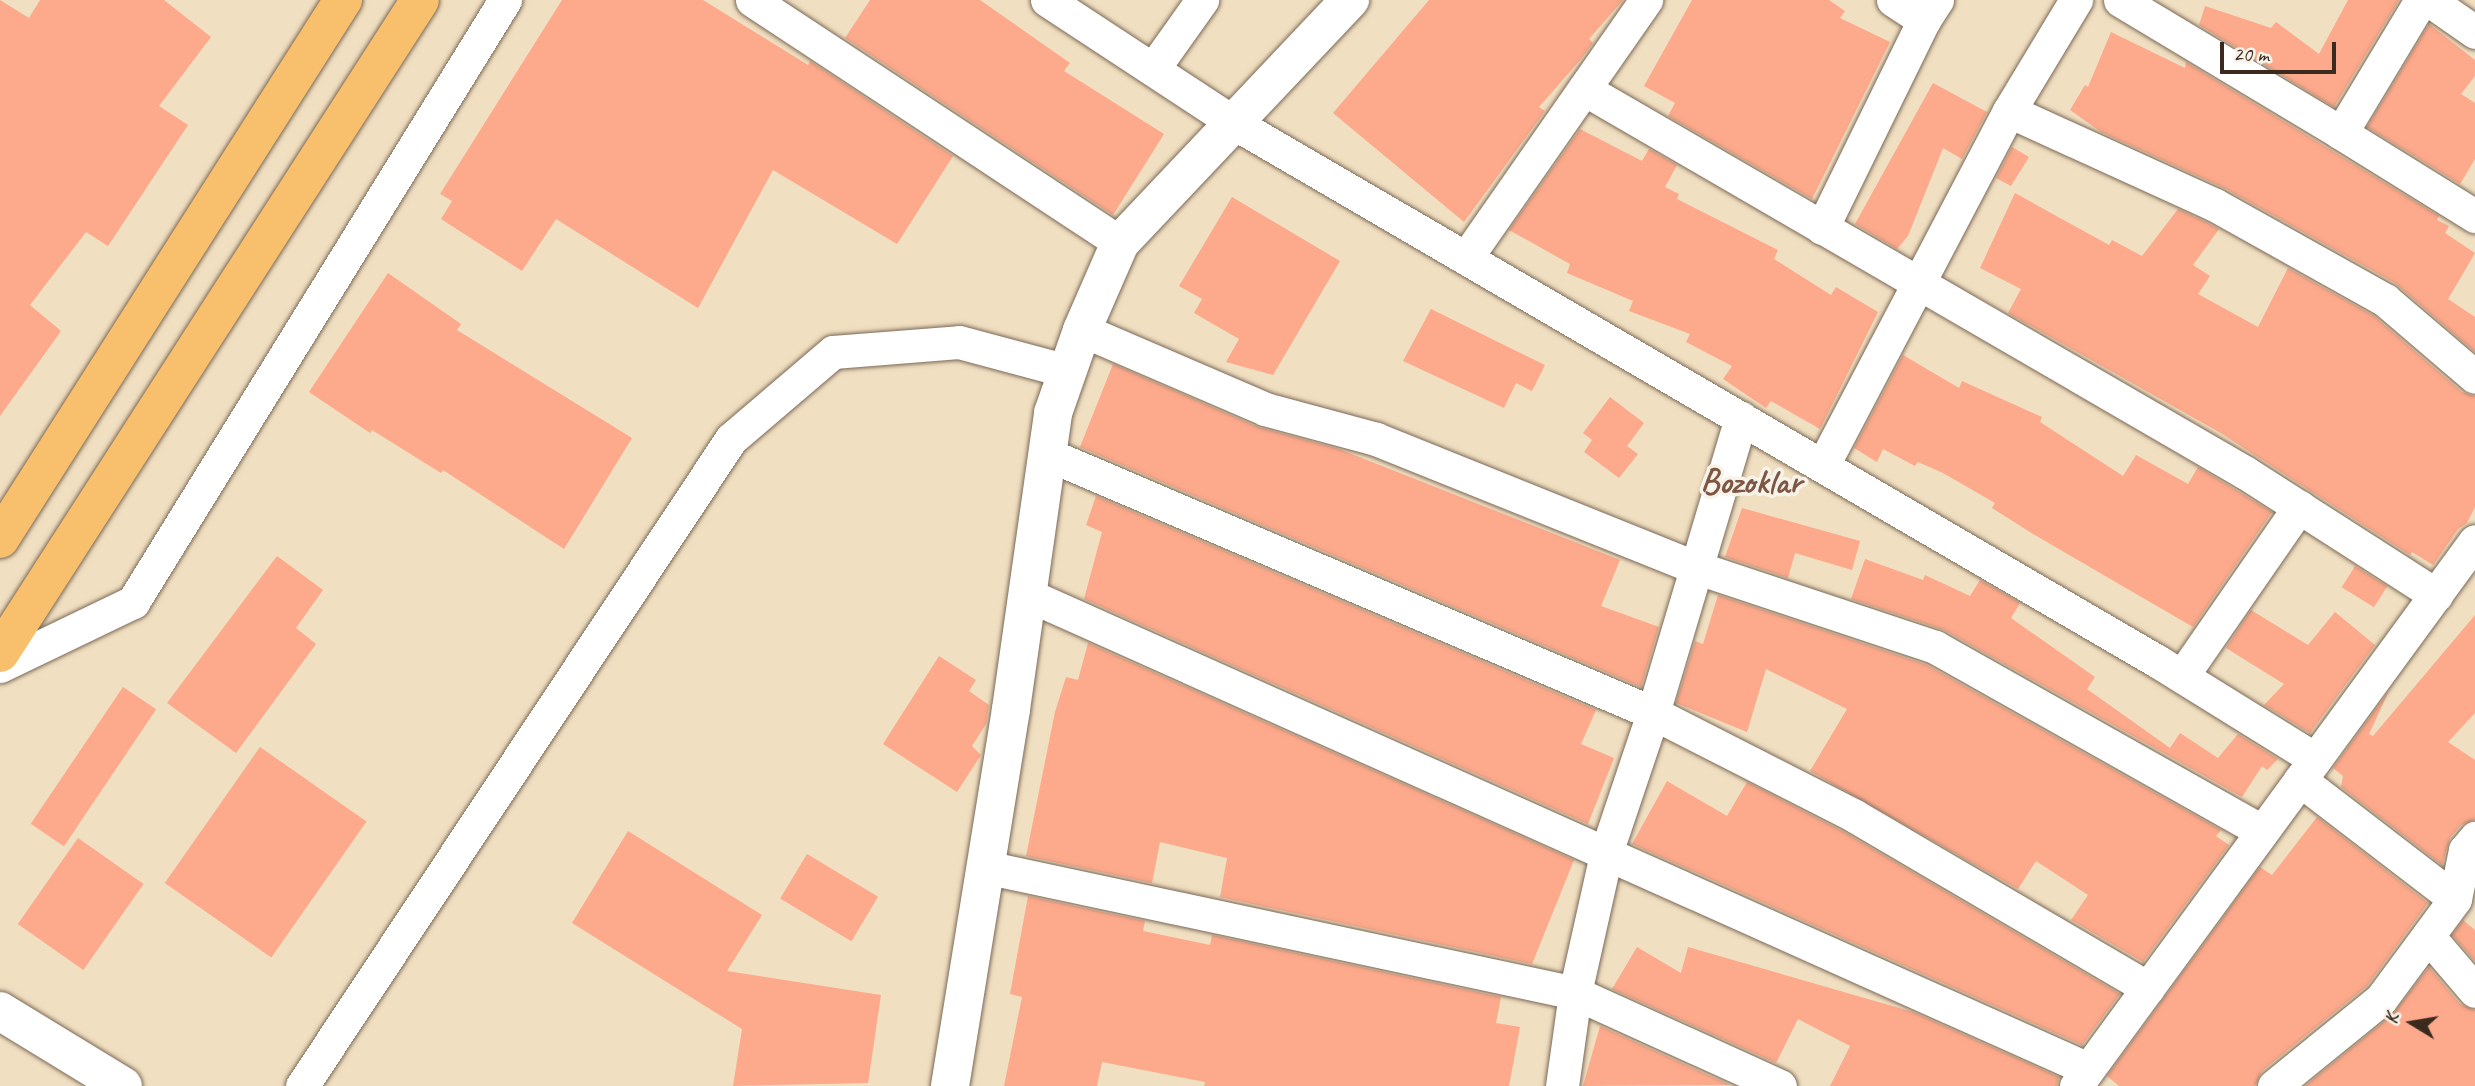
<!DOCTYPE html>
<style>
body{margin:0}
#map{position:relative;width:2475px;height:1086px;overflow:hidden;background:#f1dfc1;font-family:Caveat,sans-serif}
div>[style]{position:absolute}
.building>*{inset:0;background:#fda98c;transform-origin:0 0}
.roads{filter:drop-shadow(0 0 2px #7b6957) drop-shadow(0 0 2px #7b6957)}
.minor>*{height:33px;margin:-16.5px;padding:0 16.5px;transform-origin:16.5px;border-radius:16.5px;background:#fff}
.tertiary>*{height:38px;margin:-19px;padding:0 19px;transform-origin:19px;border-radius:19px;background:#fff}
.primary>*{height:38px;margin:-19px;padding:0 19px;transform-origin:19px;border-radius:19px;background:#f8bf6c}
span{translate:-50% -50%;white-space:nowrap;text-align:center;line-height:1.15;-webkit-text-stroke:7px #f7f3e8;paint-order:stroke}
.district-label{font-size:35px;color:#7f5644;font-weight:700}
.north{position:absolute;left:2377px;top:988px;width:70px;height:70px;-webkit-text-stroke:5px #f7f3e8;paint-order:stroke;rotate:281deg;font-size:19px;font-weight:700;line-height:28px;text-align:center;color:#3b2a1e}
.north::after{content:'';display:block;margin:auto;width:24px;height:32px;background:#3b2a1e;clip-path:polygon(50% 0,100% 100%,50% 72%,0 100%)}
.scale{position:absolute;left:2220px;top:42px;width:116px;height:32px;box-sizing:border-box;border:4px solid #3b2a1e;border-top:0;padding-left:9px;font-size:21px;line-height:24px;white-space:nowrap;color:#3b2a1e;-webkit-text-stroke:5px #f7f3e8;paint-order:stroke}
</style>
<div id="map">
<div class="building">
<div style="clip-path:polygon(0 0,29px 18px,40px 0,164px 0,211px 37px,159px 106px,188px 125px,108px 246px,86px 232px,30px 305px,61px 331px,0 416px)"></div>
<div style="clip-path:polygon(562px 0,703px 0,808px 65px,810px 61px,953px 156px,897px 244px,773px 170px,698px 308px,556px 219px,522px 271px,441px 219px,452px 201px,440px 194px)"></div>
<div style="clip-path:polygon(870px 0,980px 0,1070px 63px,1064px 71px,1164px 134px,1113px 215px,845px 38px)"></div>
<div style="clip-path:polygon(1429px 0,1623px 0,1589px 39px,1593px 43px,1581px 59px,1539px 107px,1545px 111px,1464px 222px,1333px 113px)"></div>
<div style="clip-path:polygon(1692px 0,1829px 0,1845px 11px,1840px 18px,1890px 42px,1812px 199px,1668px 116px,1675px 103px,1644px 86px)"></div>
<div style="clip-path:polygon(2348px 0,2399px 0,2334px 107px,2199px 25px,2205px 6px,2271px 28px,2276px 22px,2319px 54px)"></div>
<div style="clip-path:polygon(2429px 24px,2475px 60px,2475px 76px,2461px 94px,2475px 103px,2475px 159px,2460px 184px,2367px 127px)"></div>
<div style="clip-path:polygon(2111px 32px,2185px 68px,2186px 62px,2439px 216px,2437px 220px,2449px 226px,2445px 233px,2475px 253px,2448px 299px,2475px 317px,2475px 352px,2395px 283px,2224px 188px,2101px 132px,2070px 110px,2085px 85px,2088px 87px)"></div>
<div style="clip-path:polygon(1933px 83px,1987px 112px,1962px 159px,1943px 148px,1908px 236px,1897px 249px,1855px 224px)"></div>
<div style="clip-path:polygon(1580px 129px,1642px 161px,1649px 149px,1677px 165px,1665px 187px,1679px 194px,1677px 199px,1778px 250px,1774px 259px,1831px 295px,1836px 287px,1878px 312px,1820px 429px,1771px 401px,1766px 408px,1723px 379px,1732px 366px,1686px 342px,1690px 334px,1629px 311px,1633px 301px,1567px 273px,1570px 264px,1509px 230px)"></div>
<div style="clip-path:polygon(2012px 147px,2029px 157px,2011px 186px,1996px 178px)"></div>
<div style="clip-path:polygon(2015px 193px,2109px 245px,2112px 240px,2142px 256px,2178px 209px,2206px 222px,2219px 229px,2193px 265px,2210px 276px,2198px 294px,2258px 327px,2288px 268px,2374px 316px,2462px 392px,2475px 396px,2475px 507px,2467px 523px,2458px 529px,2433px 565px,2412px 552px,2410px 555px,2219px 432px,2008px 313px,2021px 289px,1980px 268px)"></div>
<div style="clip-path:polygon(1232px 197px,1340px 261px,1273px 375px,1226px 362px,1239px 339px,1194px 313px,1202px 299px,1179px 286px)"></div>
<div style="clip-path:polygon(388px 273px,461px 324px,457px 330px,632px 438px,564px 549px,443px 470px,441px 473px,372px 430px,370px 433px,309px 392px)"></div>
<div style="clip-path:polygon(1431px 309px,1545px 365px,1532px 391px,1516px 383px,1504px 408px,1403px 361px)"></div>
<div style="clip-path:polygon(1903px 355px,1959px 388px,1962px 381px,2042px 417px,2040px 422px,2123px 476px,2136px 455px,2188px 484px,2198px 467px,2272px 512px,2193px 627px,2033px 534px,1992px 508px,1995px 503px,1943px 473px,1918px 462px,1915px 466px,1883px 449px,1877px 462px,1854px 448px)"></div>
<div style="clip-path:polygon(1113px 364px,1258px 427px,1339px 449px,1620px 560px,1601px 606px,1659px 627px,1641px 687px,1080px 447px)"></div>
<div style="clip-path:polygon(1610px 397px,1644px 423px,1627px 446px,1638px 454px,1619px 478px,1584px 452px,1592px 440px,1583px 433px)"></div>
<div style="clip-path:polygon(1096px 496px,1596px 710px,1581px 744px,1614px 758px,1588px 824px,1084px 599px,1102px 532px,1086px 525px)"></div>
<div style="clip-path:polygon(1742px 508px,1860px 541px,1852px 570px,1795px 553px,1788px 578px,1725px 557px)"></div>
<div style="clip-path:polygon(277px 556px,323px 590px,296px 628px,316px 644px,236px 753px,167px 703px)"></div>
<div style="clip-path:polygon(1865px 559px,1923px 580px,1925px 575px,1970px 596px,1980px 580px,2020px 603px,2011px 618px,2095px 677px,2087px 689px,2170px 748px,2180px 733px,2218px 758px,2238px 734px,2278px 759px,2267px 770px,2262px 766px,2242px 797px,1944px 630px,1851px 599px)"></div>
<div style="left:2355px;top:566px;width:38px;height:25px;rotate:32deg"></div>
<div style="clip-path:polygon(1718px 595px,1927px 665px,2221px 830px,2216px 836px,2229px 845px,2143px 962px,2071px 920px,2088px 895px,2036px 861px,2018px 889px,1810px 771px,1847px 709px,1766px 669px,1747px 732px,1676px 703px,1695px 641px,1703px 644px)"></div>
<div style="clip-path:polygon(2251px 610px,2308px 645px,2335px 612px,2375px 645px,2310px 733px,2264px 705px,2284px 684px,2226px 648px)"></div>
<div style="clip-path:polygon(2475px 615px,2475px 713px,2448px 742px,2475px 760px,2475px 819px,2461px 825px,2450px 838px,2442px 865px,2341px 787px,2343px 776px,2333px 768px,2389px 691px,2369px 734px,2373px 736px)"></div>
<div style="clip-path:polygon(1088px 643px,1574px 860px,1532px 964px,1220px 897px,1227px 858px,1160px 842px,1152px 883px,1026px 856px,1055px 712px,1066px 677px,1078px 680px)"></div>
<div style="clip-path:polygon(939px 656px,976px 680px,969px 691px,989px 705px,986px 724px,972px 746px,981px 755px,957px 792px,883px 744px)"></div>
<div style="left:123px;top:687px;width:40px;height:165px;rotate:34deg"></div>
<div style="left:260px;top:747px;width:130px;height:166px;rotate:35deg"></div>
<div style="clip-path:polygon(1667px 781px,1727px 816px,1747px 782px,1844px 832px,2120px 994px,2082px 1045px,1632px 844px)"></div>
<div style="clip-path:polygon(2317px 817px,2428px 903px,2367px 986px,2262px 1071px,2255px 1086px,2119px 1086px,2107px 1076px,2260px 867px,2272px 875px)"></div>
<div style="clip-path:polygon(628px 831px,762px 915px,727px 971px,881px 995px,868px 1083px,733px 1086px,742px 1029px,572px 923px)"></div>
<div style="left:78px;top:838px;width:80px;height:105px;rotate:35deg"></div>
<div style="left:807px;top:854px;width:83px;height:52px;rotate:31deg"></div>
<div style="clip-path:polygon(1028px 896px,1145px 921px,1143px 931px,1210px 945px,1212px 935px,1501px 997px,1496px 1023px,1520px 1027px,1509px 1086px,1204px 1086px,1205px 1082px,1102px 1062px,1097px 1086px,1004px 1086px,1022px 997px,1010px 994px)"></div>
<div style="clip-path:polygon(2463px 920px,2475px 930px,2475px 961px,2452px 935px)"></div>
<div style="clip-path:polygon(1637px 947px,1681px 973px,1688px 947px,1913px 1012px,2059px 1077px,2057px 1086px,1830px 1086px,1850px 1046px,1798px 1019px,1776px 1063px,1612px 989px)"></div>
<div style="clip-path:polygon(2429px 967px,2460px 1004px,2475px 1010px,2475px 1086px,2305px 1086px,2393px 1014px)"></div>
<div style="clip-path:polygon(1600px 1026px,1730px 1085px,1583px 1086px)"></div>
</div>
<div class="roads">
<div class="minor">
<div style="left:752px;top:0;width:441px;rotate:33.4deg"></div>
<div style="left:1047px;top:0;width:224px;rotate:33.3deg"></div>
<div style="left:1234px;top:123px;width:1068px;rotate:30.24deg"></div>
<div style="left:2157px;top:661px;width:186px;rotate:31.8deg"></div>
<div style="left:1893px;top:0;width:37px;rotate:33deg"></div>
<div style="left:1924px;top:20px;width:24px;rotate:-57deg"></div>
<div style="left:2120px;top:0;width:258px;rotate:31deg"></div>
<div style="left:2421px;top:0;width:155px;rotate:121deg"></div>
<div style="left:2341px;top:133px;width:158px;rotate:31.8deg"></div>
<div style="left:2429px;top:0;width:56px;rotate:34.8deg"></div>
<div style="left:1153px;top:69px;width:85px;rotate:-54.6deg"></div>
<div style="left:1584px;top:89px;width:765px;rotate:30.12deg"></div>
<div style="left:2246px;top:473px;width:226px;rotate:32.7deg"></div>
<div style="left:2009px;top:111px;width:226px;rotate:24.5deg"></div>
<div style="left:2215px;top:205px;width:195px;rotate:29.2deg"></div>
<div style="left:2385px;top:300px;width:118px;rotate:40.5deg"></div>
<div style="left:1822px;top:228px;width:232px;rotate:-63.9deg"></div>
<div style="left:1466px;top:258px;width:315px;rotate:-55.1deg"></div>
<div style="left:1082px;top:330px;width:199px;rotate:23.3deg"></div>
<div style="left:1265px;top:409px;width:115px;rotate:15.1deg"></div>
<div style="left:1376px;top:439px;width:344px;rotate:21.9deg"></div>
<div style="left:1695px;top:567px;width:253px;rotate:18.4deg"></div>
<div style="left:1935px;top:647px;width:375px;rotate:29.4deg"></div>
<div style="left:1047px;top:454px;width:659px;rotate:23.14deg"></div>
<div style="left:1653px;top:713px;width:225px;rotate:27deg"></div>
<div style="left:1853px;top:815px;width:342px;rotate:30.4deg"></div>
<div style="left:1823px;top:465px;width:400px;rotate:-62.3deg"></div>
<div style="left:2009px;top:111px;width:130px;rotate:-58.9deg"></div>
<div style="left:1026px;top:594px;width:1163px;rotate:24.1deg"></div>
<div style="left:0;top:666px;width:148px;rotate:-25.7deg"></div>
<div style="left:133px;top:602px;width:708px;rotate:-58.29deg"></div>
<div style="left:2182px;top:676px;width:206px;rotate:-55.3deg"></div>
<div style="left:2300px;top:780px;width:195px;rotate:37.5deg"></div>
<div style="left:985px;top:867px;width:603px;rotate:12.05deg"></div>
<div style="left:1575px;top:993px;width:225px;rotate:24.4deg"></div>
<div style="left:2428px;top:936px;width:72px;rotate:49.5deg"></div>
<div style="left:302px;top:1086px;width:776px;rotate:-56.45deg"></div>
<div style="left:731px;top:439px;width:134px;rotate:-40.5deg"></div>
<div style="left:833px;top:352px;width:126px;rotate:-4.5deg"></div>
<div style="left:959px;top:342px;width:112px;rotate:15deg"></div>
<div style="left:1562px;top:1086px;width:94px;rotate:-82deg"></div>
<div style="left:1575px;top:993px;width:147px;rotate:-77.4deg"></div>
<div style="left:1607px;top:850px;width:145px;rotate:-71.4deg"></div>
<div style="left:1653px;top:713px;width:308px;rotate:-73.4deg"></div>
<div style="left:2076px;top:1086px;width:675px;rotate:-53.79deg"></div>
<div style="left:2274px;top:1086px;width:138px;rotate:-39.1deg"></div>
<div style="left:2381px;top:999px;width:124px;rotate:-53.5deg"></div>
<div style="left:2455px;top:899px;width:50px;rotate:-78.5deg"></div>
<div style="left:2465px;top:850px;width:16px;rotate:-50deg"></div>
</div>
<div class="tertiary">
<div style="left:0;top:1011px;width:144px;rotate:31.4deg"></div>
<div style="left:950px;top:1086px;width:382px;rotate:-80.8deg"></div>
<div style="left:1011px;top:709px;width:299px;rotate:-81.9deg"></div>
<div style="left:1053px;top:413px;width:88px;rotate:-70.7deg"></div>
<div style="left:1082px;top:330px;width:95px;rotate:-66.4deg"></div>
<div style="left:1120px;top:243px;width:335px;rotate:-46.6deg"></div>
</div>
<div class="primary">
<div style="left:0;top:539px;width:639px;rotate:-57.53deg"></div>
<div style="left:0;top:653px;width:776px;rotate:-57.25deg"></div>
</div>
</div>
<div class="district-label">
<span style="left:1751px;top:482px">Bozoklar</span>
</div>
<div class="north">K</div>
<div class="scale">20 m</div>
</div>
